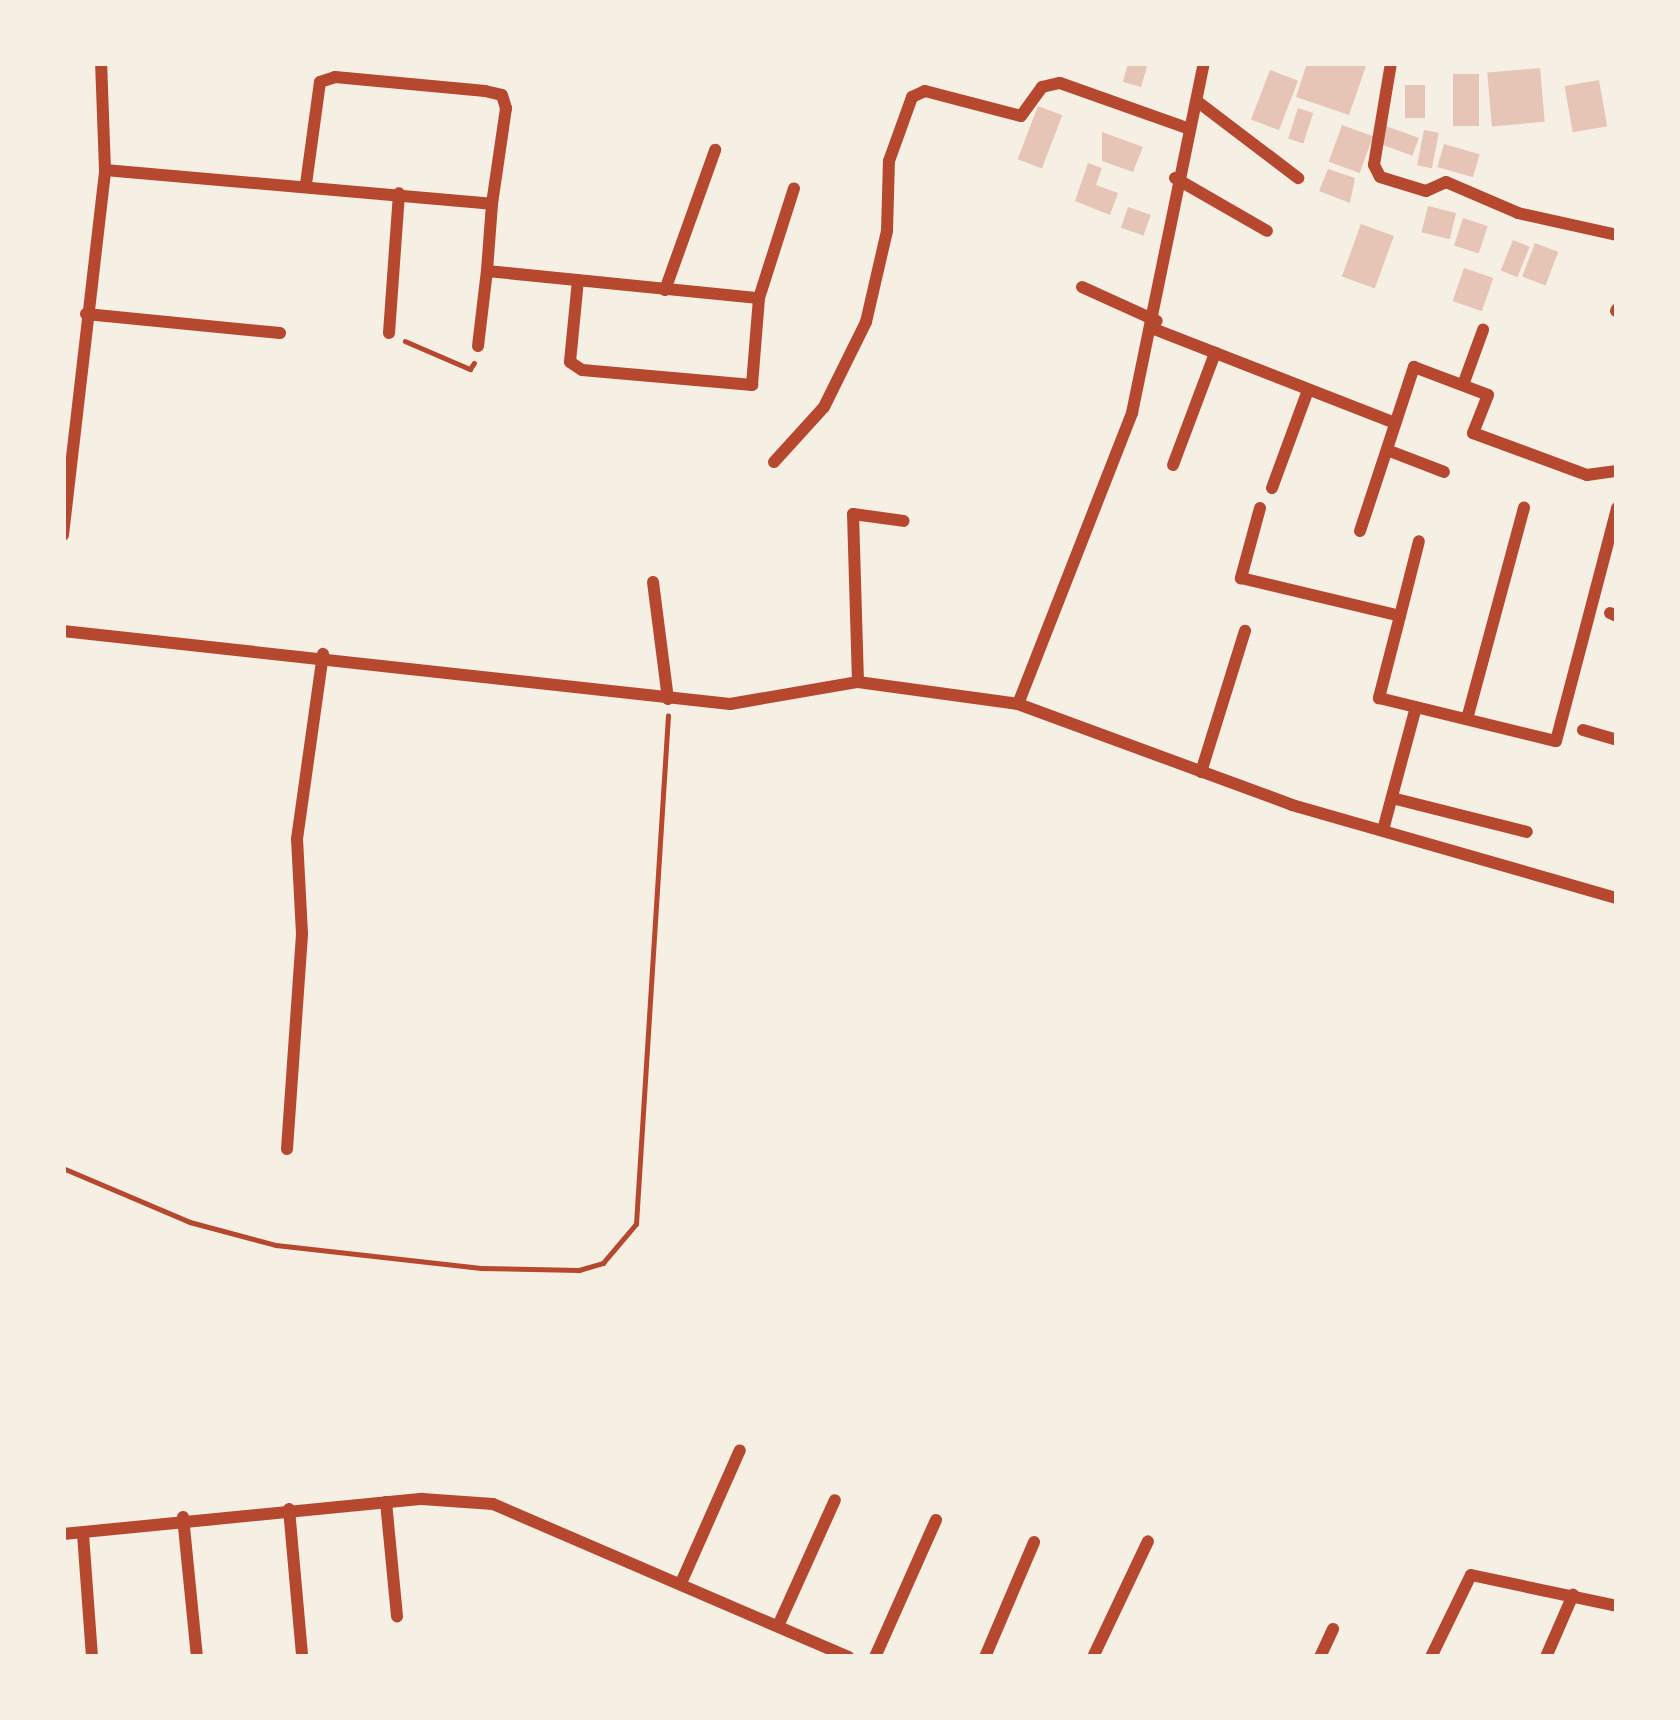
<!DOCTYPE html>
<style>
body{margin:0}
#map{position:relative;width:1680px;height:1720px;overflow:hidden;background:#f6efe4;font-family:Overpass,sans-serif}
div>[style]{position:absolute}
.building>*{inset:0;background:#e6c5b7;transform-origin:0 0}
.path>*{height:4.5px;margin:-2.25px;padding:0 2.25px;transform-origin:2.25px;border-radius:2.25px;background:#b5482f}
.minor>*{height:12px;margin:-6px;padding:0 6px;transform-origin:6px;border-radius:6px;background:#b5482f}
span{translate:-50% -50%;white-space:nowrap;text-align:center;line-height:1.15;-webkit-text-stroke:9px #f6efe4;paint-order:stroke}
.frame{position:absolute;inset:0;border:66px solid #f6efe4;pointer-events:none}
</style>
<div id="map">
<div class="building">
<div style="clip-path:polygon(1128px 63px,1148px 63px,1141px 87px,1123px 82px)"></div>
<div style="clip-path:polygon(1307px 63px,1367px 63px,1349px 115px,1296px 97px)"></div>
<div style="left:1540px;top:68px;width:54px;height:53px;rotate:85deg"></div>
<div style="left:1270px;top:70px;width:30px;height:53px;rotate:21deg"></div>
<div style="left:1453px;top:74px;width:26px;height:52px"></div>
<div style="left:1599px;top:80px;width:47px;height:35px;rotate:80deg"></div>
<div style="left:1405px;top:85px;width:20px;height:33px"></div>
<div style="left:1038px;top:106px;width:26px;height:57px;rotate:21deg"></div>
<div style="left:1298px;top:108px;width:16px;height:32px;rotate:18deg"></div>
<div style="left:1342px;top:125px;width:33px;height:39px;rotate:20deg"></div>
<div style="left:1386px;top:126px;width:35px;height:19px;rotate:20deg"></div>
<div style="left:1424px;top:130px;width:15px;height:36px;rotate:11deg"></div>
<div style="clip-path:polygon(1102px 132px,1143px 147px,1133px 172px,1102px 161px)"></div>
<div style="left:1444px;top:144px;width:37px;height:24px;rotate:16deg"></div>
<div style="clip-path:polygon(1088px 163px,1102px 168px,1096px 185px,1118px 193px,1110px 215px,1075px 201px)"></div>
<div style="clip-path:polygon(1328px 169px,1355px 178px,1350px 203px,1319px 191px)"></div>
<div style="left:1428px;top:206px;width:29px;height:27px;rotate:14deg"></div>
<div style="left:1128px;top:207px;width:24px;height:22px;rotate:19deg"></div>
<div style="left:1463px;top:218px;width:26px;height:29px;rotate:18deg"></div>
<div style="left:1361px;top:224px;width:35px;height:56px;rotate:20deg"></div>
<div style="left:1513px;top:240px;width:18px;height:33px;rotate:22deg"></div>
<div style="left:1535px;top:243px;width:25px;height:36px;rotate:21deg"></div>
<div style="left:1464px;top:268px;width:31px;height:35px;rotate:19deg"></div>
</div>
<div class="path">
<div style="left:405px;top:341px;width:71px;rotate:23.3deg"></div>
<div style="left:470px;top:369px;width:7px;rotate:-56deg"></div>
<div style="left:63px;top:1168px;width:138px;rotate:23deg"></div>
<div style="left:190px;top:1222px;width:89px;rotate:15deg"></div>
<div style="left:276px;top:1245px;width:206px;rotate:6.4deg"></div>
<div style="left:481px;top:1268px;width:98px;rotate:1.2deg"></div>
<div style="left:579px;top:1270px;width:25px;rotate:-16deg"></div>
<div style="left:603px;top:1263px;width:51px;rotate:-49.8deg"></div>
<div style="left:636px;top:1224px;width:509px;rotate:-86.4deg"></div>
</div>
<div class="minor">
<div style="left:1391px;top:63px;width:103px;rotate:99.5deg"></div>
<div style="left:1374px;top:165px;width:13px;rotate:63deg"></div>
<div style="left:1380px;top:177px;width:48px;rotate:16.9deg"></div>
<div style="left:1426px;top:191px;width:22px;rotate:-24deg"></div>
<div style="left:1446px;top:182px;width:78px;rotate:23.3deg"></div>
<div style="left:1518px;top:213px;width:101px;rotate:12.5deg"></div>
<div style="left:1198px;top:102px;width:126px;rotate:37.2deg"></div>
<div style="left:105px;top:170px;width:388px;rotate:5deg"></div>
<div style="left:492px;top:204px;width:67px;rotate:94.3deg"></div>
<div style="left:487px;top:271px;width:273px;rotate:5.7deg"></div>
<div style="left:1175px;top:178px;width:106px;rotate:29.9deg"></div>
<div style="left:306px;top:184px;width:103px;rotate:-82.2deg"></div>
<div style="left:320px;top:82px;width:16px;rotate:-18deg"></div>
<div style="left:335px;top:77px;width:151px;rotate:5.3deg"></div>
<div style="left:485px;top:91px;width:17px;rotate:13deg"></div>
<div style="left:502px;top:95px;width:14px;rotate:73deg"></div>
<div style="left:506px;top:108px;width:97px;rotate:98.3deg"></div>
<div style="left:578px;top:280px;width:82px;rotate:95.6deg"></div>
<div style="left:570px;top:362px;width:14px;rotate:34deg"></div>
<div style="left:582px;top:370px;width:171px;rotate:5deg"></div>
<div style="left:752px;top:385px;width:87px;rotate:-85.4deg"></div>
<div style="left:759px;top:298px;width:115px;rotate:-72.3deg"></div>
<div style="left:1082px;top:287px;width:82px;rotate:24.4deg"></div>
<div style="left:665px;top:290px;width:149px;rotate:-70.3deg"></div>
<div style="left:1616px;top:311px;width:2px;rotate:-63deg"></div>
<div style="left:86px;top:314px;width:195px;rotate:5.6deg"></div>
<div style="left:1154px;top:329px;width:259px;rotate:21.3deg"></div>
<div style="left:389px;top:333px;width:140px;rotate:-85.9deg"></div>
<div style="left:478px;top:346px;width:76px;rotate:-83.2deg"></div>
<div style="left:1463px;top:385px;width:59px;rotate:-70deg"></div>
<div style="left:1387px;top:450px;width:61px;rotate:21.1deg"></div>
<div style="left:774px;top:462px;width:74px;rotate:-47.7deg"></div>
<div style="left:824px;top:407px;width:95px;rotate:-63.7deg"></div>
<div style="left:866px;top:322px;width:93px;rotate:-77deg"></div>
<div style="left:887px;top:231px;width:70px;rotate:-88.4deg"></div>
<div style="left:889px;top:161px;width:68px;rotate:-70.2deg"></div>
<div style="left:912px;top:97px;width:14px;rotate:-25deg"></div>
<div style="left:925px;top:91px;width:99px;rotate:14.6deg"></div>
<div style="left:1021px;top:116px;width:36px;rotate:-54deg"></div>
<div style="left:1042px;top:87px;width:18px;rotate:-13deg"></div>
<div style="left:1060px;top:83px;width:138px;rotate:19.5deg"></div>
<div style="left:1173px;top:465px;width:120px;rotate:-69.4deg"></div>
<div style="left:1272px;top:488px;width:104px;rotate:-69.8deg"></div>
<div style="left:1260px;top:508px;width:73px;rotate:105.2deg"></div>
<div style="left:1241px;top:578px;width:163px;rotate:13.4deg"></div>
<div style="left:1400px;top:616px;width:85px;rotate:104.4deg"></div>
<div style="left:1379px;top:698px;width:182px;rotate:13.7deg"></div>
<div style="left:1556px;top:741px;width:241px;rotate:-75.3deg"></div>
<div style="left:1360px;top:531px;width:173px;rotate:-71.8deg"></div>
<div style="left:1414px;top:367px;width:79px;rotate:20.7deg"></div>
<div style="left:1488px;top:395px;width:41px;rotate:111.5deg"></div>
<div style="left:1473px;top:433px;width:121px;rotate:20.2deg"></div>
<div style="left:1587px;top:475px;width:30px;rotate:-8deg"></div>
<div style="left:63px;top:535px;width:367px;rotate:-83.4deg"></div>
<div style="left:105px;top:170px;width:107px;rotate:-92.1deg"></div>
<div style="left:653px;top:582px;width:118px;rotate:82.7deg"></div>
<div style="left:1610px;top:613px;width:8px;rotate:23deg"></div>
<div style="left:1400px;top:616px;width:77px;rotate:-75.8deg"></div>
<div style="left:63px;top:631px;width:671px;rotate:6.25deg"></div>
<div style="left:730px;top:704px;width:130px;rotate:-9.8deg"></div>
<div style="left:858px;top:682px;width:162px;rotate:7.8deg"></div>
<div style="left:1018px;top:704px;width:292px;rotate:20.2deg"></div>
<div style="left:1292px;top:805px;width:338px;rotate:16deg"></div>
<div style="left:858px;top:682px;width:168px;rotate:-91.7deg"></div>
<div style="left:853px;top:514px;width:51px;rotate:7.8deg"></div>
<div style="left:1018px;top:704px;width:313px;rotate:-68.6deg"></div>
<div style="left:1132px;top:413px;width:357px;rotate:-78.4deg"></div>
<div style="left:1467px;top:719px;width:219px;rotate:-74.9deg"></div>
<div style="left:1583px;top:730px;width:35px;rotate:16deg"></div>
<div style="left:1201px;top:772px;width:148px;rotate:-72.7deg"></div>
<div style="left:1392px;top:798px;width:139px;rotate:14.1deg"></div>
<div style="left:1383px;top:830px;width:127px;rotate:-75deg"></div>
<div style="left:287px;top:1149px;width:216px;rotate:-86deg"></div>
<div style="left:302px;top:934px;width:95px;rotate:-93deg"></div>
<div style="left:297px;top:839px;width:187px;rotate:-82deg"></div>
<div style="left:386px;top:1502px;width:115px;rotate:84.5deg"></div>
<div style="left:289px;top:1509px;width:146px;rotate:84.9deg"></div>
<div style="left:183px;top:1517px;width:141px;rotate:84.3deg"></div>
<div style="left:63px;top:1534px;width:361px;rotate:-5.6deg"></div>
<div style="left:422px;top:1499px;width:71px;rotate:4deg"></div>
<div style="left:493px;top:1504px;width:387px;rotate:23.3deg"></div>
<div style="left:83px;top:1534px;width:123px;rotate:85.8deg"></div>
<div style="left:681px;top:1583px;width:145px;rotate:-66.1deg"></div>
<div style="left:778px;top:1626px;width:138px;rotate:-65.7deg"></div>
<div style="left:875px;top:1657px;width:150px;rotate:-66deg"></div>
<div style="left:985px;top:1657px;width:125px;rotate:-66.9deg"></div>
<div style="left:1093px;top:1657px;width:128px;rotate:-64.6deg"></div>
<div style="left:1320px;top:1657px;width:31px;rotate:-65deg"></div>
<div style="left:1431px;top:1657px;width:91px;rotate:-64deg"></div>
<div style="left:1471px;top:1575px;width:149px;rotate:12deg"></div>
<div style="left:1546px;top:1657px;width:68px;rotate:-66.5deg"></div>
</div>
<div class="frame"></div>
</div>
